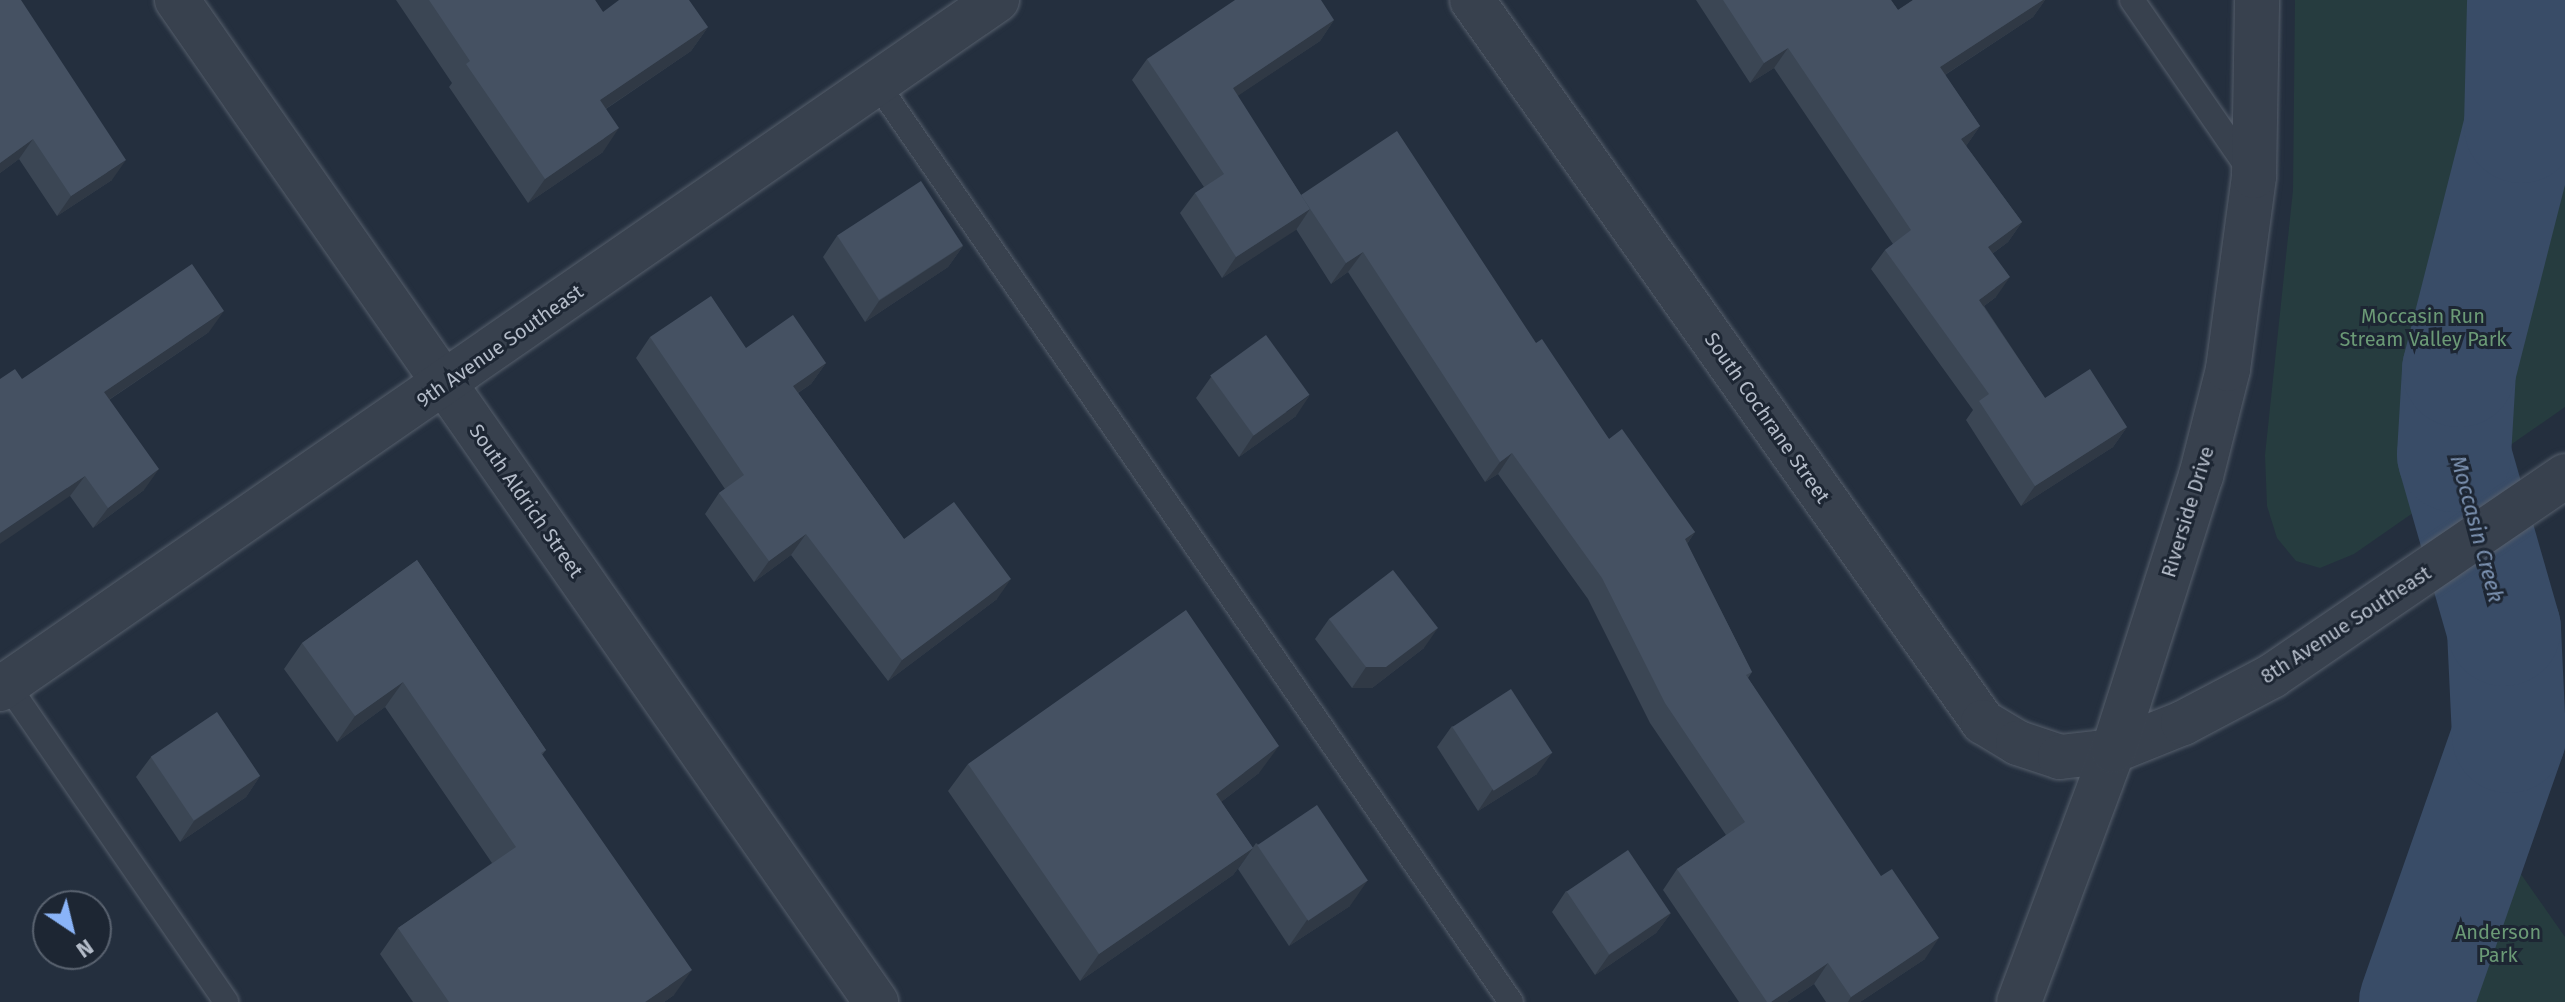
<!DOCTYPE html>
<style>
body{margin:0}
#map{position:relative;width:2565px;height:1002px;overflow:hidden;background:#242f3e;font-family:"Fira Sans",sans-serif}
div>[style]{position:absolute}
.green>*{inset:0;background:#263c3f}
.river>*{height:114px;margin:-57px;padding:0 57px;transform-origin:57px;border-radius:57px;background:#394c67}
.roads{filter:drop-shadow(0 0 2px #565f6c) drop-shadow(0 0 2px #565f6c)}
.service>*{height:24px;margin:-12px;padding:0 12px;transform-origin:12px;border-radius:12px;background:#38414e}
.minor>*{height:44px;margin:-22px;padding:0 22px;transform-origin:22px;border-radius:22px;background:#38414e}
.tertiary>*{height:44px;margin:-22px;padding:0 22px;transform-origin:22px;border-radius:22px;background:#38414e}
.wall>*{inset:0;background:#3b4654}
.shaded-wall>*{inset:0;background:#303945}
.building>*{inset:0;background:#455162;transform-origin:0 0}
span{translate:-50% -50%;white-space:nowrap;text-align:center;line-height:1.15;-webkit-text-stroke:6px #1d2633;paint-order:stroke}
.park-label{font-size:20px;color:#6b9a76}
.street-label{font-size:20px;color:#b4bcc9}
.water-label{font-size:22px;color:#7c92b1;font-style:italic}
.north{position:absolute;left:32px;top:890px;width:80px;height:80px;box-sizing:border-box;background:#1d2633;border:2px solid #59626f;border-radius:50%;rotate:145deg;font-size:22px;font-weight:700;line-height:32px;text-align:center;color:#b4bcc9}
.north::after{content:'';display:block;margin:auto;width:28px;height:36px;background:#8ab4f8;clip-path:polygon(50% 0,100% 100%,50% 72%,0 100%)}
</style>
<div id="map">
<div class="green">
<div style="clip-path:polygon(2295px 0,2565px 0,2565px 407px,2354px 554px,2320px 568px,2296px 561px,2277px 538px,2267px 506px,2265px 455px,2293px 190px)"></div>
<div style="clip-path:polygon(2481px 817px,2565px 937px,2565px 1002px,2416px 1002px)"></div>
</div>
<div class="river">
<div style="left:2416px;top:1002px;width:282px;rotate:-70.7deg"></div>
<div style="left:2509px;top:736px;width:107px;rotate:-92.7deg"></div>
<div style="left:2504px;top:629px;width:181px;rotate:-106deg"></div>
<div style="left:2454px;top:455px;width:85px;rotate:-86.6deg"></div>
<div style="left:2459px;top:370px;width:252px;rotate:-75.7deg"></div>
<div style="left:2521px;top:126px;width:126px;rotate:-88.6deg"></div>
</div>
<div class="roads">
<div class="service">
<div style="left:2132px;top:0;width:208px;rotate:55.4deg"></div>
<div style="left:876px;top:82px;width:1118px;rotate:55.39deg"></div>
<div style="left:7px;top:684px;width:386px;rotate:55.4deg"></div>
</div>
<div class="minor">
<div style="left:177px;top:0;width:1222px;rotate:55.1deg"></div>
<div style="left:0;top:689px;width:1212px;rotate:-34.65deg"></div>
</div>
<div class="tertiary">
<div style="left:1472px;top:0;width:885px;rotate:54.71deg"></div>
<div style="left:1983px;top:722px;width:41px;rotate:31deg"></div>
<div style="left:2018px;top:743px;width:44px;rotate:18.4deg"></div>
<div style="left:2060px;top:757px;width:53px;rotate:-6.5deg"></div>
<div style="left:2113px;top:751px;width:75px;rotate:-21.8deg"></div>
<div style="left:2183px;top:723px;width:101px;rotate:-27.8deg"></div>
<div style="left:2272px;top:676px;width:355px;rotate:-34.3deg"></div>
<div style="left:2019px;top:1002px;width:268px;rotate:-69.5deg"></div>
<div style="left:2113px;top:751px;width:289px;rotate:-72.3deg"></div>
<div style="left:2201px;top:476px;width:110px;rotate:-75.8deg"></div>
<div style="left:2228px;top:369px;width:195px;rotate:-82.3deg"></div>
<div style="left:2254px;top:176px;width:176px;rotate:-89deg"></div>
</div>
</div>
<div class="wall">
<div style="clip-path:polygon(0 0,112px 180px,57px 216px,19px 159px,0 173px)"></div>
<div style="clip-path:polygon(396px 0,595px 0,603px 12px,708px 27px,691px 51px,606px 109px,603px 152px,528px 203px,449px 87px,452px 83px)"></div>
<div style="clip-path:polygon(1696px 0,1891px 0,1898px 10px,1913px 0,2045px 0,2033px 17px,1945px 75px,1980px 126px,1966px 146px,2022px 222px,2008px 242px,1992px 254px,1996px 297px,1984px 306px,2045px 398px,2127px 427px,2113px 447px,2021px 506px,1966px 420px,1973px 410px,1871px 269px,1885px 250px,1893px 244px,1774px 68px,1750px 83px)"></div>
<div style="clip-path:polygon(1334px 20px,1320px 41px,1237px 96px,1301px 195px,1536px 343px,1609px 439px,1695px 532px,1687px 544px,1752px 672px,1748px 678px,1925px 959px,1860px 1002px,1826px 1002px,1814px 984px,1787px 1002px,1739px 1002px,1663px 890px,1677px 869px,1726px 835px,1650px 723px,1588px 599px,1498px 474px,1485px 482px,1348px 272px,1331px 284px,1296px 229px,1222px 278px,1180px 213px,1195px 193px,1204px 187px,1132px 80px,1147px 59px)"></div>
<div style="clip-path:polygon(837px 236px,963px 246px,948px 267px,865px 322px,823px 257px)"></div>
<div style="clip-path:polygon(209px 332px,109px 400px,144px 490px,93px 528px,70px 496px,22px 379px)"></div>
<div style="clip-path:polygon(650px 337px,746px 348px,826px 363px,811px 384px,798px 393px,904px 539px,997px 599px,888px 681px,791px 555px,754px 582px,705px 514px,719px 493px,725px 489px,636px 358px)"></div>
<div style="clip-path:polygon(1211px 377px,1296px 416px,1239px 457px,1196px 398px)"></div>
<div style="clip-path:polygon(417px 560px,546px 750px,542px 755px,674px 995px,664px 1002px,413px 1002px,380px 954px,398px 928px,492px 863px,385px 707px,337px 742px,284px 669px,302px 643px)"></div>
<div style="clip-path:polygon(1329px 619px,1424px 648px,1372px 688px,1352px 688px,1315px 639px)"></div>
<div style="clip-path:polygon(1452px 726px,1537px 774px,1478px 811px,1437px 747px)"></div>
<div style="clip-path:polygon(151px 757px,260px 776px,246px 797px,180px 842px,136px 777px)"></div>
<div style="clip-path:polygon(968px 764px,1259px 773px,1221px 802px,1253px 848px,1233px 875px,1080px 981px,948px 791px)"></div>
<div style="clip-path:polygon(1256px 843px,1350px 906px,1289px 946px,1238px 869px)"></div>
<div style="clip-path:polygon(1566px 891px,1671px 913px,1656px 933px,1595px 975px,1552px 912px)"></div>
</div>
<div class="shaded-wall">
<div style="clip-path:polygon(2043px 0,2045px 0,2033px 17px,1926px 87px,1940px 67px)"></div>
<div style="clip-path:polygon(1334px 20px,1320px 41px,1218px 109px,1233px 88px)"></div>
<div style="clip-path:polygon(708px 27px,691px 51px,583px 124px,600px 100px)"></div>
<div style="clip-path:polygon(1788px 48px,1774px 68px,1750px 83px,1764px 63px)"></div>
<div style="clip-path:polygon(1980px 126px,1966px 146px,1961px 139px)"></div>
<div style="clip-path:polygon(619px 128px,603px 152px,528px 203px,545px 179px)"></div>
<div style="clip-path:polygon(33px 139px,19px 159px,0 173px,0 163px)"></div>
<div style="clip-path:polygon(126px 160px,112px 180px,57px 216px,71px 196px)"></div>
<div style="clip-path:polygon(1310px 209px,1296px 230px,1222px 278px,1236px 257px)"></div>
<div style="clip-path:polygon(2022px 222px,2008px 242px,1974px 267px,1988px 247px)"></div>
<div style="clip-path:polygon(963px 246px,948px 267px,865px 322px,879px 301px)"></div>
<div style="clip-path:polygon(1363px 252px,1348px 272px,1331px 284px,1346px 263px)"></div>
<div style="clip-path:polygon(2010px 277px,1996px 297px,1966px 319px,1979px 300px)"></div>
<div style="clip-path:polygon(224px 311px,209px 332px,89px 413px,104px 392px)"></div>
<div style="clip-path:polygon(826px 363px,811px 384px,778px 406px,793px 386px)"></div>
<div style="clip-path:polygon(1310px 395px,1296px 416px,1239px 457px,1253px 436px)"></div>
<div style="clip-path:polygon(2127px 427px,2113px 447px,2021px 506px,2035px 486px)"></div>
<div style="clip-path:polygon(1512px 453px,1498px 474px,1485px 482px,1500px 462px)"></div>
<div style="clip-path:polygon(159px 469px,144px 490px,93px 528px,108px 508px)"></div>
<div style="clip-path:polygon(85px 476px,70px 496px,0 544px,0 533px)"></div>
<div style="clip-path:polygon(1695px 532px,1681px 552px,1685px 539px)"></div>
<div style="clip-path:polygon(806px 534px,791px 555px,754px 582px,769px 561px)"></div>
<div style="clip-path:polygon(1011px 579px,997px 599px,888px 681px,902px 660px)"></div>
<div style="clip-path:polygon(1438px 628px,1424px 648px,1372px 688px,1352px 688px,1366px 667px)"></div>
<div style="clip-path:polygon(403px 682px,385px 707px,337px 742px,355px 716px)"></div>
<div style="clip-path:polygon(1279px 746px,1259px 773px,1196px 821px,1216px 794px)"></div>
<div style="clip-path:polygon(1552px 753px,1537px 774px,1478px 811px,1492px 790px)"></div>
<div style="clip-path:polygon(260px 776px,246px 797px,180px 842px,194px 821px)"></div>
<div style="clip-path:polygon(1253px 848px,1233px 875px,1080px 981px,1099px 954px)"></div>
<div style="clip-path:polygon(1368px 880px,1350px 906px,1289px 946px,1307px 920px)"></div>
<div style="clip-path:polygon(1671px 913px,1656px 933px,1595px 975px,1609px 955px)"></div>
<div style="clip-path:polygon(1939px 938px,1925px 959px,1860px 1002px,1848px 1002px,1851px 997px)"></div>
<div style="clip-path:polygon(1828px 963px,1814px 984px,1787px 1002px,1771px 1002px)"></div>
<div style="clip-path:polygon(692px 970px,674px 995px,664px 1002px,645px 1002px)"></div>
</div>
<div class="building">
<div style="clip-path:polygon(0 0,21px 0,126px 160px,71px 196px,33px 139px,0 163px)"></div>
<div style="clip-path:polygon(429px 0,595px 0,603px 12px,619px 0,689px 0,708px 27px,600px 100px,619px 128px,545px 179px,466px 64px,470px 61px)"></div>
<div style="clip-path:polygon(1235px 0,1321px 0,1334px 20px,1233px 88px,1310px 209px,1236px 257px,1195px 193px,1224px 174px,1147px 59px)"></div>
<div style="clip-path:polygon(1723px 0,1891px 0,1898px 10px,1913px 0,2043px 0,1940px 67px,1980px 126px,1961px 139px,2022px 222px,1988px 247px,2010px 277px,1979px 300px,2045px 398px,2090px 369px,2127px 427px,2035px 486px,1979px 401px,1989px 394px,1885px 250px,1911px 230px,1788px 48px,1764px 63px)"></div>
<div style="clip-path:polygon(1397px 131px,1536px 343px,1542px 339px,1609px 439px,1622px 429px,1695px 532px,1685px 539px,1752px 672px,1746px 675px,1881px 876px,1892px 869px,1939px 938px,1851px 997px,1828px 963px,1771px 1002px,1767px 1002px,1677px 869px,1745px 822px,1665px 703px,1602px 578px,1512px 453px,1500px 462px,1363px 252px,1346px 263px,1301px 195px)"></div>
<div style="left:921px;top:181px;width:77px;height:100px;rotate:57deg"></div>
<div style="clip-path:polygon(192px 264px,224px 311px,104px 392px,159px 469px,108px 508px,85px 476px,0 533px,0 379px,15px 369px,22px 379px)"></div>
<div style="clip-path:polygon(711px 296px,746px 348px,793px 315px,826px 363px,793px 386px,904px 539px,954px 502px,1011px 579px,902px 660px,806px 534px,769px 561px,719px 493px,744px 475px,650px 337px)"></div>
<div style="left:1266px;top:335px;width:74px;height:69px;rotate:54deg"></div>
<div style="clip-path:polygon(417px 560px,546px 750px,541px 753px,692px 970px,645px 1002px,449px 1002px,398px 928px,516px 847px,403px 682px,355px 716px,302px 643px)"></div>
<div style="clip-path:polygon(1393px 570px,1438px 628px,1386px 667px,1366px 667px,1329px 619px)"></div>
<div style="clip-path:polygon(1186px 610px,1279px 746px,1216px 794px,1253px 848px,1099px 954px,968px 764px)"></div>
<div style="left:1511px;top:689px;width:76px;height:70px;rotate:57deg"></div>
<div style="left:217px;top:712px;width:77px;height:80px;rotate:56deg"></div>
<div style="left:1317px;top:805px;width:91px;height:72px;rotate:56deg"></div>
<div style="left:1628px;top:850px;width:76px;height:74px;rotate:56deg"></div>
</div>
<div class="park-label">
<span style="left:2423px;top:328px">Moccasin Run<br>Stream Valley Park</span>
<span style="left:2498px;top:944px">Anderson<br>Park</span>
</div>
<div class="street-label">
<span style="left:500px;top:346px;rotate:-35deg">9th Avenue Southeast</span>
<span style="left:1767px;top:418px;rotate:55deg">South Cochrane Street</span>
<span style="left:526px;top:501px;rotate:55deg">South Aldrich Street</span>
<span style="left:2188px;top:512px;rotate:-73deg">Riverside Drive</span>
<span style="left:2346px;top:625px;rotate:-33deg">8th Avenue Southeast</span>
</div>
<div class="water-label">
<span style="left:2477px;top:529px;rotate:75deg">Moccasin Creek</span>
</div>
<div class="north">N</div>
</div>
